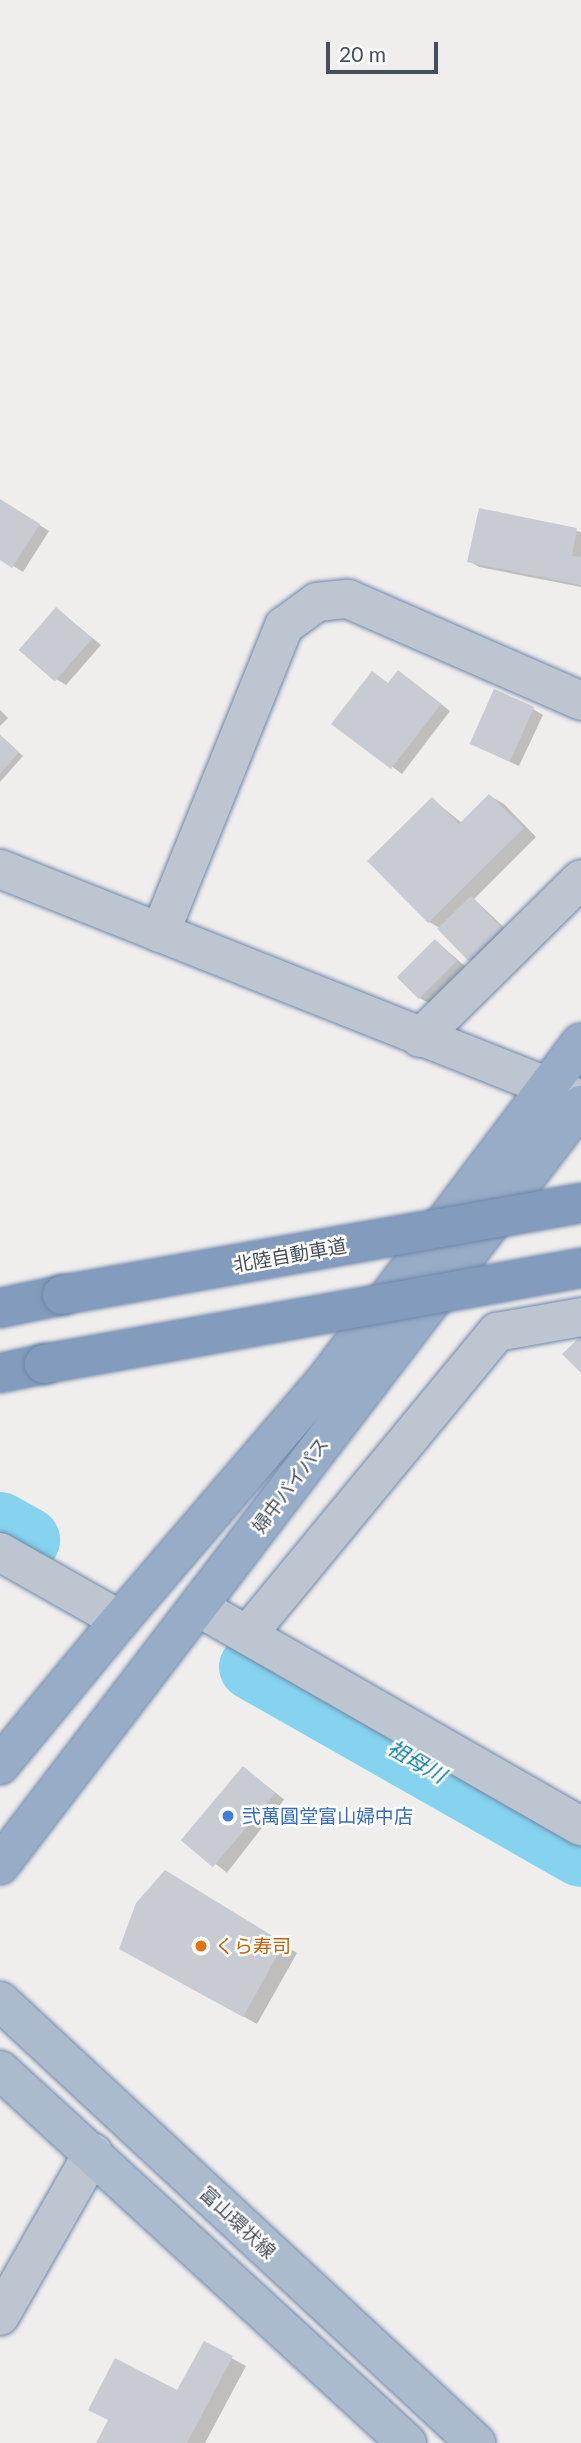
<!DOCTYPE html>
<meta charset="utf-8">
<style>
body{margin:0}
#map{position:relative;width:581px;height:2443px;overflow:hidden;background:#f0eded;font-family:Lato,"Noto Sans JP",sans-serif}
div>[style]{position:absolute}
.shadow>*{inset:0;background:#0003;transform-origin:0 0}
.river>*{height:66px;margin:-33px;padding:0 33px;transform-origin:33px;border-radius:33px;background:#85d3ee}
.building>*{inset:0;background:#c9cbd3;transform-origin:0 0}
.roads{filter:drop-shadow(0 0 2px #6e87a9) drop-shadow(0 0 2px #6e87a9)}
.minor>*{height:38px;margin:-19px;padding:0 19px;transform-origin:19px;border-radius:19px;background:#bdc6d0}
.tertiary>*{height:38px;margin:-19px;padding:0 19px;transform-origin:19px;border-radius:19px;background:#bdc6d0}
.primary>*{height:38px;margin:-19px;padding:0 19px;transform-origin:19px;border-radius:19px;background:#abbbcd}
.trunk>*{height:38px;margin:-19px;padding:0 19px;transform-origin:19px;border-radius:19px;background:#97acc6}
.motorway>*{height:38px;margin:-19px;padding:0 19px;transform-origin:19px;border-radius:19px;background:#839cbe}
.bridges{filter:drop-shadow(0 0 2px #6e87a9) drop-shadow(0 0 2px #6e87a9)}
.motorway-bridge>*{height:38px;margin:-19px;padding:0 19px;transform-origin:19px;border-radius:19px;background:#839cbe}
.dots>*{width:19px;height:19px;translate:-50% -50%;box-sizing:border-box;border:4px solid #fff;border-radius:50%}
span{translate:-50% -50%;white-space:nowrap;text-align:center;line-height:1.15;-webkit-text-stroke:5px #fff;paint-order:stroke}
.street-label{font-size:19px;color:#454f5b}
.shop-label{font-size:19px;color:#366cbe}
.left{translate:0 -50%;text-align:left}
.food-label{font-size:19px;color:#c56008}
.water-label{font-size:21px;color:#087aa2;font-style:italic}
.scale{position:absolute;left:326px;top:42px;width:112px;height:32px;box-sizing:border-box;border:4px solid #454f5b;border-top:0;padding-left:9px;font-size:21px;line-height:24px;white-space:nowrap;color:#454f5b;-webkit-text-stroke:5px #fff;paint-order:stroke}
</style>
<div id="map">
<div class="shadow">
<div style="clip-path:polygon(1px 501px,49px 531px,23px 572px,0 558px)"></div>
<div style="clip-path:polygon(480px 510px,581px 532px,581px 587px,479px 567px,469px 561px)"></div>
<div style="clip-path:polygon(57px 609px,101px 645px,66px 685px,56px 679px)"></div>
<div style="clip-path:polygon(408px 678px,450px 711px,402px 774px,334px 724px,389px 684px)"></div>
<div style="clip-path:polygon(533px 709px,543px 715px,519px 766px,480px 748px)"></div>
<div style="clip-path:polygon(0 710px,8px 718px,0 726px)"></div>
<div style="clip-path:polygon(0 735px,23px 756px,0 782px)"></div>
<div style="clip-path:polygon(490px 796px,504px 804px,536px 837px,474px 899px,511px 934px,479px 965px,469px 959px,440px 928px,429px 922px,432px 799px,462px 823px)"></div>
<div style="clip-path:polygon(436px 941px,466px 967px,429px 1003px,419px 998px)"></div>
<div style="left:244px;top:1768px;width:51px;height:93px;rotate:38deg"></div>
<div style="clip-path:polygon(179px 1880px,297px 1953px,257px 2024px,121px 1948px)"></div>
<div style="clip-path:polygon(204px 2343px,246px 2366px,205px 2443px,98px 2443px,178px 2393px)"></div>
</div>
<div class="river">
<div style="left:0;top:1525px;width:31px;rotate:29deg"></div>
<div style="left:252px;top:1667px;width:378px;rotate:29.6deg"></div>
</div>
<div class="building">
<div style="clip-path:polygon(0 499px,40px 524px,12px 568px,0 560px)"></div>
<div style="clip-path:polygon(479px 508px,577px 528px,572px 556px,581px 557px,581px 585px,467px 562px)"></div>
<div style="left:56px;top:607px;width:48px;height:57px;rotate:41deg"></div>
<div style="clip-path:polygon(398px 670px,441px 704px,391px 769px,331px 724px,372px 671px,388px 683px)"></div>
<div style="left:494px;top:689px;width:44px;height:60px;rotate:24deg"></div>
<div style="clip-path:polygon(0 735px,19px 752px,0 774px)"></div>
<div style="clip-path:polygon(489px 794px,524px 828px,428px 923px,367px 861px,432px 797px,459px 824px)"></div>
<div style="left:471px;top:896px;width:45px;height:47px;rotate:46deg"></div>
<div style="left:435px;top:939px;width:31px;height:54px;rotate:45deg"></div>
<div style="clip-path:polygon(581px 1336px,581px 1373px,562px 1354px)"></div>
<div style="left:243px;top:1766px;width:42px;height:97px;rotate:40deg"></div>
<div style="clip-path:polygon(165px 1870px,284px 1943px,243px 2017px,119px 1949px,136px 1903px)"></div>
<div style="clip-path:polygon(204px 2341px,233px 2356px,187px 2443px,96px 2443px,108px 2420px,88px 2410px,115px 2358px,177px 2390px)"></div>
</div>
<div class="roads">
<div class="minor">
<div style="left:0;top:869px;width:623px;rotate:21.66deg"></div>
<div style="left:160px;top:933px;width:331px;rotate:-68deg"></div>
<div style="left:284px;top:626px;width:41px;rotate:-36deg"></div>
<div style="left:317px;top:602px;width:31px;rotate:-6deg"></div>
<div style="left:348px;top:599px;width:254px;rotate:23.6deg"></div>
<div style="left:420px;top:1038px;width:226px;rotate:-44.6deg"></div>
<div style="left:0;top:1552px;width:138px;rotate:29.5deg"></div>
<div style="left:198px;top:1607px;width:441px;rotate:29.8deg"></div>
<div style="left:247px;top:1635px;width:393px;rotate:-50.5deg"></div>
<div style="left:497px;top:1332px;width:85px;rotate:-10.1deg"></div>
</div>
<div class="tertiary">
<div style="left:0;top:2316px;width:188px;rotate:-60.3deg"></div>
</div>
<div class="primary">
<div style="left:0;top:2001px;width:650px;rotate:42.88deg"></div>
<div style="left:0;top:2070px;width:552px;rotate:42.5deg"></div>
</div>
<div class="trunk">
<div style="left:0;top:1765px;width:188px;rotate:-50.4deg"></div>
<div style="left:120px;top:1620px;width:315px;rotate:-49.4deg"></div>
<div style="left:325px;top:1381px;width:424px;rotate:-52.9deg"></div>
<div style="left:0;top:1865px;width:957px;rotate:-52.6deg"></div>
</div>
<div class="motorway">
<div style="left:0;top:1308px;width:63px;rotate:-11.8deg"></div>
<div style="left:0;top:1373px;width:45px;rotate:-11.6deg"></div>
</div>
</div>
<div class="bridges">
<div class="motorway-bridge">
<div style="left:62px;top:1295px;width:527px;rotate:-10.05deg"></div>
<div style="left:44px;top:1364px;width:546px;rotate:-10.14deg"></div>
</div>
</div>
<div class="dots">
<div style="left:228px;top:1816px;background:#3f7fe0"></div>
<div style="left:201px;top:1946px;background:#e8710a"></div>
</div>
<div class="street-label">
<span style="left:290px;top:1255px;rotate:-10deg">北陸自動車道</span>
<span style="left:290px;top:1485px;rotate:-53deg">婦中バイパス</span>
<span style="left:238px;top:2222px;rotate:43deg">富山環状線</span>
</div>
<div class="shop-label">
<span class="left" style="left:242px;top:1816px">弐萬圓堂富山婦中店</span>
</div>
<div class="food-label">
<span class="left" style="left:215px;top:1946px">くら寿司</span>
</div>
<div class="water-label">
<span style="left:417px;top:1761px;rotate:30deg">祖母川</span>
</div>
<div class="scale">20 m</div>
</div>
